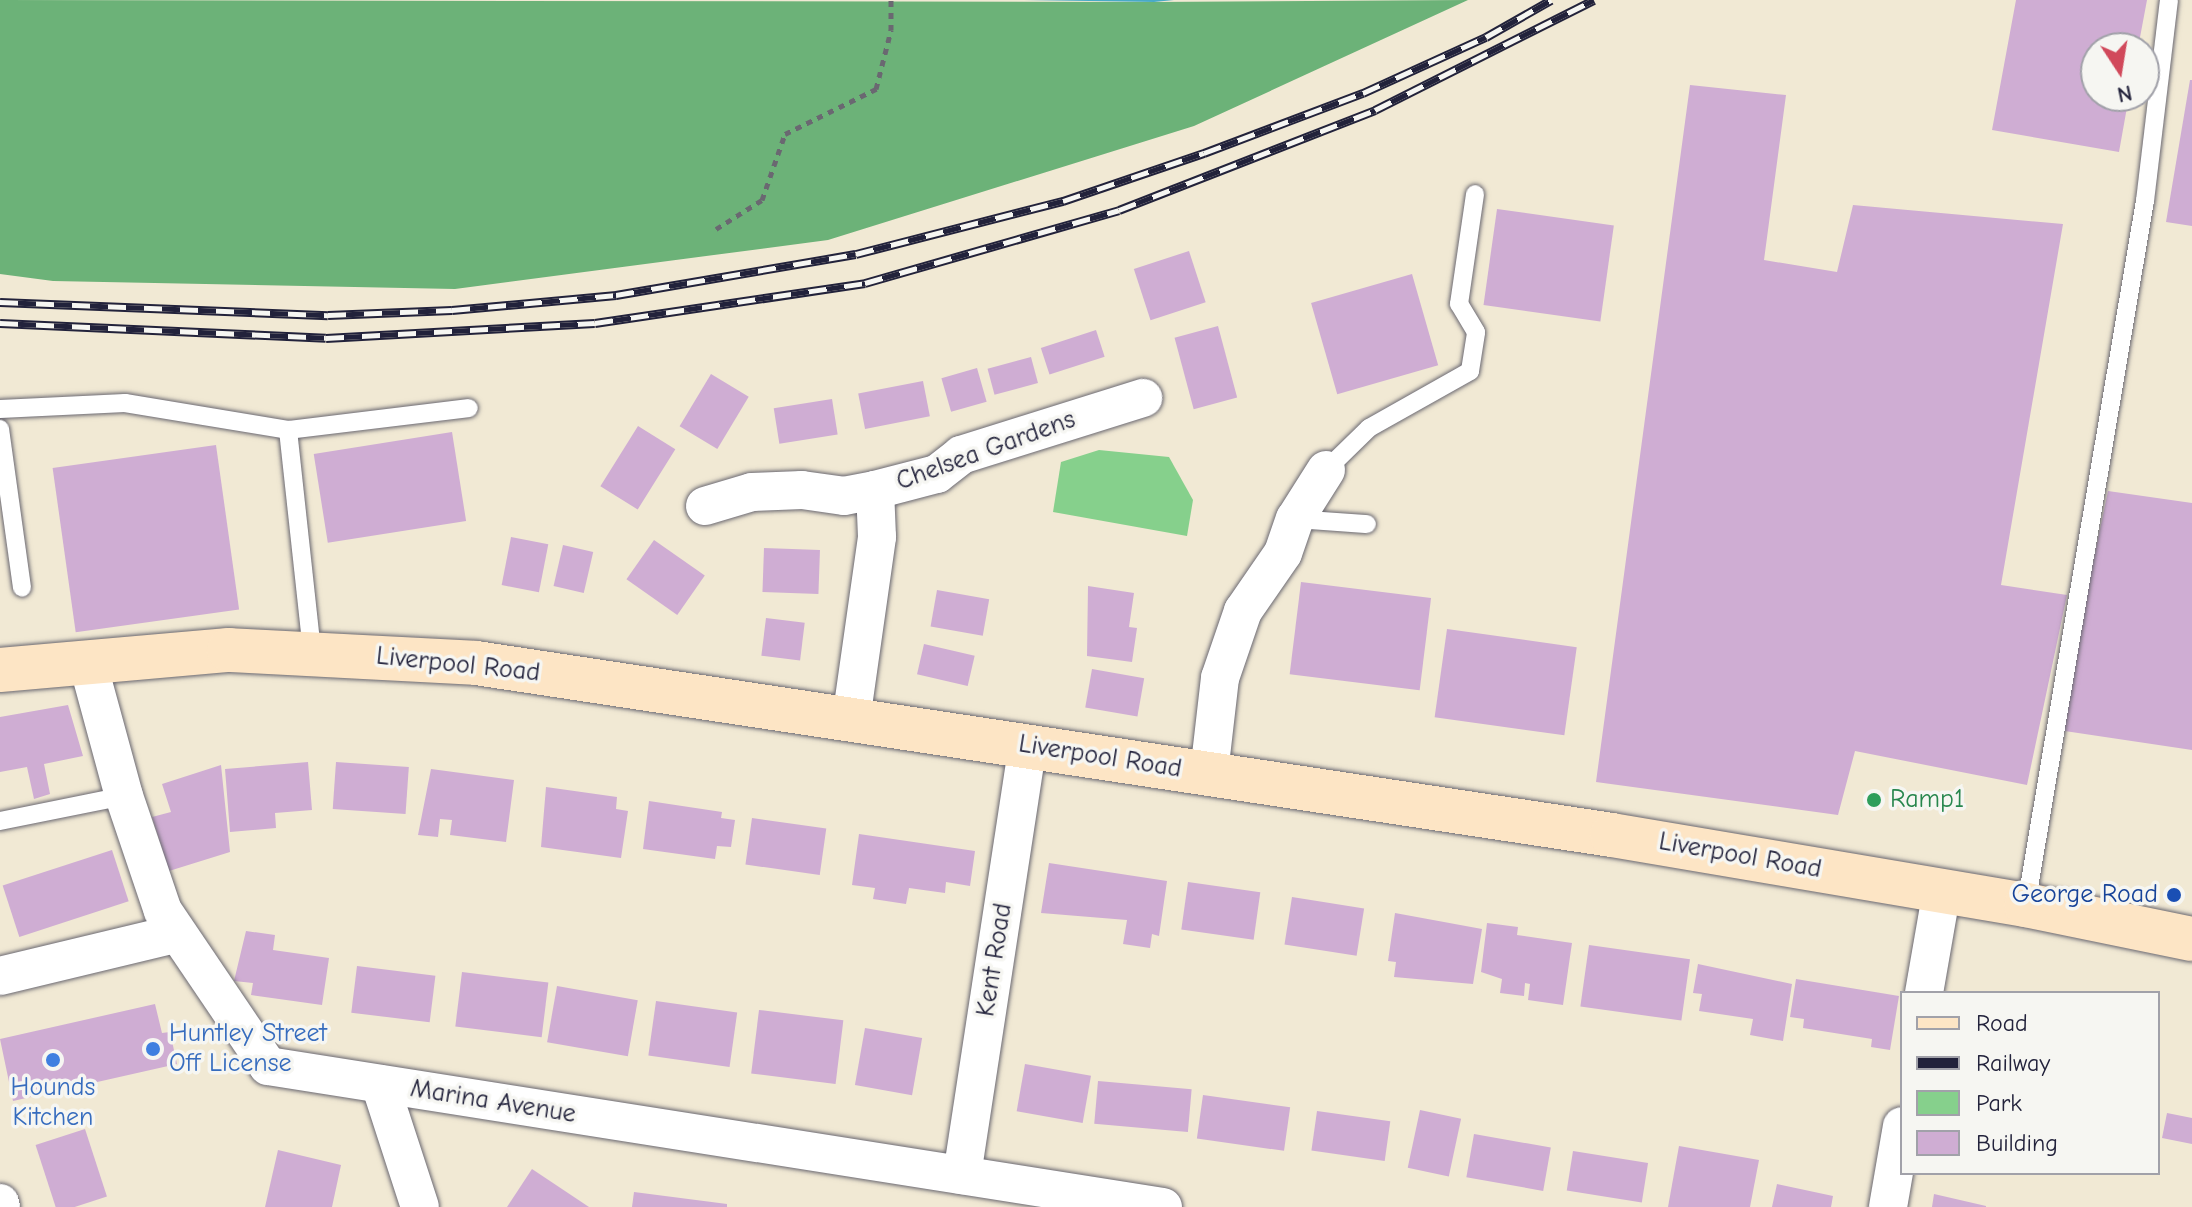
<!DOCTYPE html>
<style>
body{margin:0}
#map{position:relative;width:2192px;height:1207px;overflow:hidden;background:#f1e9d4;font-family:"Comic Neue",sans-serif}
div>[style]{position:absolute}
.green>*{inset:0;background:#86d08c}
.forest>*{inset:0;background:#6cb278}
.water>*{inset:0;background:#48aac7}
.building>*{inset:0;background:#cfadd3;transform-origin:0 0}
.path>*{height:5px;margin-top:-2.5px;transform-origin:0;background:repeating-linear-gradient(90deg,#6a6871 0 6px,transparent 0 12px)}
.roads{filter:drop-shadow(0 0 2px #6a6871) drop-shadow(0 0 2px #6a6871)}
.lane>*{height:18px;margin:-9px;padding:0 9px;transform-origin:9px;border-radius:9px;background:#fff}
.street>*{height:38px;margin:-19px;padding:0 19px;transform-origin:19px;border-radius:19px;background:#fff}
.secondary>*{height:44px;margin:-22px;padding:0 22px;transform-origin:22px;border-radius:22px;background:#fde5c5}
.rail>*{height:9px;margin-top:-4.5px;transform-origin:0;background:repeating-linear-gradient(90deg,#f6f6f2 0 18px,#22223b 0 36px);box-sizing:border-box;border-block:2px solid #22223b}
.dots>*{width:22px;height:22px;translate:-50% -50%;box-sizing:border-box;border:4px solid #f6f6f2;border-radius:50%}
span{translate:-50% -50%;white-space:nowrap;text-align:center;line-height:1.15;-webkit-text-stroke:7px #f6f6f2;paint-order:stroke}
.street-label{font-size:26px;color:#22223b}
.leisure-label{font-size:26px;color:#27864d}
.left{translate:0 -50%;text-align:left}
.transit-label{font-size:26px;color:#164399}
.right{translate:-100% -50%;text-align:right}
.shop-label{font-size:26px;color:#366cbe}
.legend{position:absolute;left:1900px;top:991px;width:260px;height:184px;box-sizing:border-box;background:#f6f6f2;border:2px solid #a1a1a9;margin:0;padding:10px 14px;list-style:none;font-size:24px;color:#22223b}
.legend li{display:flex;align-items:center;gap:16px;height:40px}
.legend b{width:40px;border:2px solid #a1a1a9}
.north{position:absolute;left:2080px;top:32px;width:80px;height:80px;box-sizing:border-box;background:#f6f6f2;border:2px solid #a1a1a9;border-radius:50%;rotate:168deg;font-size:22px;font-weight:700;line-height:32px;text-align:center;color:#22223b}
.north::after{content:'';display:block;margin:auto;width:28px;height:36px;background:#d1495b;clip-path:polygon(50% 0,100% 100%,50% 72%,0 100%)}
</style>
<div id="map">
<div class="green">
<div style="clip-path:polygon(1099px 450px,1169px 457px,1193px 500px,1187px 536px,1053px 512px,1061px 462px)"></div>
</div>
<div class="forest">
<div style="clip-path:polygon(0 0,1154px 2px,1468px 0,1194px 126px,828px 240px,455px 289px,53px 281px,0 274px)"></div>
</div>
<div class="water">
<div style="clip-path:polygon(1024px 0,1174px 0,1154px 2px)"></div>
</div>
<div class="building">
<div style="clip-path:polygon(2016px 0,2147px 0,2138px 48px,2096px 48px,2096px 96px,2129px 96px,2119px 152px,1992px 130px)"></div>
<div style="clip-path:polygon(2190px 80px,2192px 80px,2192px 226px,2166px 222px)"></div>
<div style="clip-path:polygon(1690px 85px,1786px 95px,1764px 260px,1837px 272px,1853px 205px,2063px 224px,2001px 585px,2067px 595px,2027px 785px,1855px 751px,1838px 815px,1596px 782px)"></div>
<div style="left:1497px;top:209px;width:118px;height:97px;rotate:8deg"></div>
<div style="left:1189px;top:251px;width:54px;height:58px;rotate:72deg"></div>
<div style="left:1412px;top:274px;width:95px;height:105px;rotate:74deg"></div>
<div style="left:1218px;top:326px;width:74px;height:45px;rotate:75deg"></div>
<div style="left:1096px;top:330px;width:28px;height:58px;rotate:72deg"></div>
<div style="left:1031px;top:357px;width:27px;height:45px;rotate:75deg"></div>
<div style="left:977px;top:368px;width:35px;height:37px;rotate:74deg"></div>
<div style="left:711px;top:374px;width:44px;height:61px;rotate:31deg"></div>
<div style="left:923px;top:381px;width:36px;height:66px;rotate:79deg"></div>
<div style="left:832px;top:399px;width:36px;height:59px;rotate:81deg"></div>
<div style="left:638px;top:426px;width:44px;height:71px;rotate:32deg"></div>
<div style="left:452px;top:432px;width:90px;height:140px;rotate:81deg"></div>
<div style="left:216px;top:445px;width:166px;height:165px;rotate:82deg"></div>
<div style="clip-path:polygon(2108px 491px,2192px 503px,2192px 750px,2058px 730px)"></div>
<div style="left:511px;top:537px;width:38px;height:49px;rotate:11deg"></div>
<div style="left:654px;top:540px;width:62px;height:48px;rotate:35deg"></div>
<div style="left:563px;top:545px;width:31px;height:42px;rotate:13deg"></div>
<div style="left:764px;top:548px;width:56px;height:44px;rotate:2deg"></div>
<div style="left:1301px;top:582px;width:131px;height:93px;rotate:7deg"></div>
<div style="clip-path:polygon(1088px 586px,1134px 593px,1129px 627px,1137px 628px,1132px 662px,1087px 656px)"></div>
<div style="left:937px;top:590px;width:53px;height:37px;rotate:10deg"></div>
<div style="left:766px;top:618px;width:39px;height:38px;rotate:7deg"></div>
<div style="left:1447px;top:629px;width:131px;height:89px;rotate:8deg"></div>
<div style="left:924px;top:644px;width:52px;height:31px;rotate:13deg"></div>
<div style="left:1092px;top:669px;width:53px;height:39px;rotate:10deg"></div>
<div style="clip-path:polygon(68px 705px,83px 756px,44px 764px,50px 794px,34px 799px,27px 767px,0 772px,0 717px)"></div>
<div style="clip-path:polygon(308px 762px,312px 810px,275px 813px,276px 828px,230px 832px,225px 769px)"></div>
<div style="left:336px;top:762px;width:73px;height:47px;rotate:4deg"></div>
<div style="clip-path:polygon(221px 765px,230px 852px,169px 871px,152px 817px,171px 812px,162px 784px)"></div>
<div style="clip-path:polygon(431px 769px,514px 780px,506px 842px,450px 835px,452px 820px,440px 819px,438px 837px,418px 835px)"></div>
<div style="clip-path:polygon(546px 787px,617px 797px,616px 809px,628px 811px,621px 858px,541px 847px)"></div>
<div style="clip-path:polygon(649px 801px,722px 812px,721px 818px,735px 820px,731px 847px,717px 846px,715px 859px,643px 849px)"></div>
<div style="left:752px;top:818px;width:75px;height:47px;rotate:8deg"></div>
<div style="clip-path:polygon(859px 834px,975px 851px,970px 886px,946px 882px,945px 893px,909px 888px,906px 904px,873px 899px,875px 888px,852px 885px)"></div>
<div style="left:112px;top:850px;width:54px;height:115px;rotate:72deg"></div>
<div style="clip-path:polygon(1049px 863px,1167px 881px,1159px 936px,1152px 934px,1150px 948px,1123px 944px,1127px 920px,1041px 913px)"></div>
<div style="left:1188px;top:882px;width:73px;height:48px;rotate:8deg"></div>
<div style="left:1292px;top:897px;width:73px;height:48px;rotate:9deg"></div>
<div style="clip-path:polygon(1395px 913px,1482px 929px,1473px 984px,1394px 977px,1396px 962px,1388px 961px)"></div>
<div style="clip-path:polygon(1487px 923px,1518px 927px,1517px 935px,1572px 943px,1563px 1005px,1528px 1000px,1530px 984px,1525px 983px,1524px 996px,1500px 993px,1502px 979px,1481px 972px)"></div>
<div style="clip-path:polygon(246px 931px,275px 935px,273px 950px,329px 958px,322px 1005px,251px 995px,253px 983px,234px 981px)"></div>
<div style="left:1589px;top:945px;width:102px;height:62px;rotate:8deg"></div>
<div style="clip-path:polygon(1698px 964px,1792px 984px,1783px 1041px,1750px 1035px,1753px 1019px,1699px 1011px,1702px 994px,1693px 993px)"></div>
<div style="left:357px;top:966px;width:79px;height:47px;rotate:7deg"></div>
<div style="left:462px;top:972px;width:87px;height:55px;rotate:7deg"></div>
<div style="clip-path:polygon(1796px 979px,1899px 996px,1890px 1050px,1871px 1047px,1872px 1039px,1803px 1028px,1804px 1019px,1790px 1017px)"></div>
<div style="left:557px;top:986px;width:82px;height:57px;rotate:10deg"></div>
<div style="left:656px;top:1001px;width:82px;height:55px;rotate:8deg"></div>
<div style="clip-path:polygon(155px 1004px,162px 1033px,170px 1032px,177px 1064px,13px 1101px,0 1039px)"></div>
<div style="left:759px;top:1010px;width:85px;height:64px;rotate:7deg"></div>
<div style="left:865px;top:1028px;width:58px;height:58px;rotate:10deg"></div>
<div style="left:1025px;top:1064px;width:67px;height:48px;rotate:10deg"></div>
<div style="left:1098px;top:1081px;width:94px;height:43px;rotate:5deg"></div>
<div style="left:1203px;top:1095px;width:88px;height:44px;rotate:8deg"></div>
<div style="left:1420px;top:1110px;width:42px;height:59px;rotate:12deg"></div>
<div style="left:1317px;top:1111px;width:74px;height:40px;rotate:8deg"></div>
<div style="clip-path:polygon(2167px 1113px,2192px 1118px,2192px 1144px,2162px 1138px)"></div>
<div style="left:85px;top:1129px;width:71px;height:52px;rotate:72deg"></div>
<div style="left:1474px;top:1134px;width:78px;height:44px;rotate:10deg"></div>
<div style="clip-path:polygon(1679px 1146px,1759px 1160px,1750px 1207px,1668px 1207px)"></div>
<div style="clip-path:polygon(278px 1150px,341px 1165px,332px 1207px,265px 1207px)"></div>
<div style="left:1573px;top:1151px;width:76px;height:40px;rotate:9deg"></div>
<div style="clip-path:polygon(532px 1169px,589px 1207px,507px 1207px)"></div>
<div style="clip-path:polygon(1777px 1184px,1833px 1196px,1831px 1207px,1772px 1207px)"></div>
<div style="clip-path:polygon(634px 1192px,727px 1204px,727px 1207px,632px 1207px)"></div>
<div style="clip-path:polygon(1934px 1194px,1986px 1206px,1986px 1207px,1932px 1207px)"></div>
</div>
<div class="path">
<div style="left:716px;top:229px;width:54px;rotate:-32.2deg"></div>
<div style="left:762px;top:200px;width:70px;rotate:-70.8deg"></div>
<div style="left:785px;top:134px;width:102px;rotate:-26.3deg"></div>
<div style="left:876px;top:89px;width:61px;rotate:-75.7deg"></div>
<div style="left:891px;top:30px;width:30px;rotate:-90deg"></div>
</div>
<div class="roads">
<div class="lane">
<div style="left:0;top:409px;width:125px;rotate:-2.7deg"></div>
<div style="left:125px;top:403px;width:165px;rotate:9.4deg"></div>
<div style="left:288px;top:430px;width:223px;rotate:83.8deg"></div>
<div style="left:0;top:429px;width:160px;rotate:82.1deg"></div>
<div style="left:288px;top:430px;width:182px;rotate:-6.9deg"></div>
<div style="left:1326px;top:470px;width:60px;rotate:-44.3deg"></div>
<div style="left:1369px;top:428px;width:116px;rotate:-29.4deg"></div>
<div style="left:1470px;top:371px;width:39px;rotate:-81deg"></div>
<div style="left:1476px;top:332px;width:33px;rotate:-121deg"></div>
<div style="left:1459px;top:304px;width:111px;rotate:-81.7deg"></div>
<div style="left:1295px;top:519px;width:72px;rotate:4deg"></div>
<div style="left:0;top:821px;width:126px;rotate:-11.4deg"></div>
<div style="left:2026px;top:905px;width:714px;rotate:-80.41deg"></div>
<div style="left:2145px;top:201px;width:202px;rotate:-83.2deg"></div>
</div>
<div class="street">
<div style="left:705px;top:506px;width:49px;rotate:-16.6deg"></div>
<div style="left:752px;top:492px;width:50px;rotate:-2.3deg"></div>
<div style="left:802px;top:490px;width:42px;rotate:8.1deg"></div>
<div style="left:844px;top:496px;width:32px;rotate:-11deg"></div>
<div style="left:875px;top:490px;width:64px;rotate:-14.5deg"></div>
<div style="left:937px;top:474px;width:31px;rotate:-38deg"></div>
<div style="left:961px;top:455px;width:191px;rotate:-17.4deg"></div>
<div style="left:87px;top:660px;width:141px;rotate:74.8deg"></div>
<div style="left:124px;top:796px;width:121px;rotate:71.3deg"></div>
<div style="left:163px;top:911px;width:187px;rotate:55.9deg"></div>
<div style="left:268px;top:1066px;width:906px;rotate:8.95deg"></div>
<div style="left:851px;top:720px;width:185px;rotate:-81.9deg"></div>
<div style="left:877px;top:537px;width:47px;rotate:-92.4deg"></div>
<div style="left:1209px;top:773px;width:96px;rotate:-83.4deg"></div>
<div style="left:1220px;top:678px;width:71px;rotate:-71.1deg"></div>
<div style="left:1243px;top:611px;width:70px;rotate:-55.4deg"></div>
<div style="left:1283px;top:553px;width:36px;rotate:-71deg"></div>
<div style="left:1295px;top:519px;width:58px;rotate:-57.7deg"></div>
<div style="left:0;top:976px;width:180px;rotate:-13.5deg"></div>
<div style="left:1924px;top:993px;width:105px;rotate:-80.1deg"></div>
<div style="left:380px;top:1084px;width:129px;rotate:72deg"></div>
<div style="left:962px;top:1175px;width:434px;rotate:-81.3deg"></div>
<div style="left:0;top:1203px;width:4px;rotate:76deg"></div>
<div style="left:1888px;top:1207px;width:82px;rotate:-80.2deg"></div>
</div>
<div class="secondary">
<div style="left:0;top:670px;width:230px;rotate:-5deg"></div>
<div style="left:229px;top:650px;width:247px;rotate:3deg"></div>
<div style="left:476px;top:663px;width:1149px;rotate:8.61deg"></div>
<div style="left:1612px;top:835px;width:420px;rotate:9.6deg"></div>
<div style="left:2026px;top:905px;width:169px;rotate:11.6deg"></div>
</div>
</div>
<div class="rail">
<div style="left:0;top:302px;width:328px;rotate:2.3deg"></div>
<div style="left:328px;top:315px;width:124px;rotate:-2.3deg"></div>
<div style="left:452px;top:310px;width:165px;rotate:-5.2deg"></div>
<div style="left:616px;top:295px;width:243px;rotate:-9.7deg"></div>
<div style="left:856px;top:254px;width:214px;rotate:-14.4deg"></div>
<div style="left:1063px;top:201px;width:149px;rotate:-18.8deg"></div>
<div style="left:1204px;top:153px;width:170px;rotate:-20.7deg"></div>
<div style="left:1363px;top:93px;width:135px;rotate:-24.5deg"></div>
<div style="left:1486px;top:37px;width:75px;rotate:-29.6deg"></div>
<div style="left:0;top:323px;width:326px;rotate:2.6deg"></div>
<div style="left:326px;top:338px;width:269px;rotate:-3.2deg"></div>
<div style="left:595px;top:323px;width:273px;rotate:-8.4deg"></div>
<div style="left:865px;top:283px;width:264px;rotate:-16deg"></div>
<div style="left:1119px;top:210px;width:275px;rotate:-21.3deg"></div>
<div style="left:1375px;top:110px;width:245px;rotate:-26.7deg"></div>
</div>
<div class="dots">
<div style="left:1874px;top:800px;background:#2e9e5b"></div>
<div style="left:2174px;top:895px;background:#1a4fb4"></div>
<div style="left:153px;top:1049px;background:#3f7fe0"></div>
<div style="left:53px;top:1060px;background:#3f7fe0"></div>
</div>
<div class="street-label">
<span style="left:986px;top:451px;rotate:-20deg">Chelsea Gardens</span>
<span style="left:458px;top:665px;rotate:6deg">Liverpool Road</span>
<span style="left:1100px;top:757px;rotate:9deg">Liverpool Road</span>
<span style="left:1740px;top:856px;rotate:10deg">Liverpool Road</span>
<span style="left:995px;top:960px;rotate:-81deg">Kent Road</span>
<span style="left:493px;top:1102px;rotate:9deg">Marina Avenue</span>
</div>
<div class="leisure-label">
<span class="left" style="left:1890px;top:800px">Ramp1</span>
</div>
<div class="transit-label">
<span class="right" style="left:2158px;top:895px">George Road</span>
</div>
<div class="shop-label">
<span class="left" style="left:169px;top:1049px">Huntley Street<br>Off License</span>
<span style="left:53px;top:1103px">Hounds<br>Kitchen</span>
</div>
<ul class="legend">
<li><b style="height:10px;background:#fde5c5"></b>Road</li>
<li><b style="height:10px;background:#22223b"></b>Railway</li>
<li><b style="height:22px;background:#86d08c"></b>Park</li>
<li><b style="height:22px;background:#cfadd3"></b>Building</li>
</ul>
<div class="north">N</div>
</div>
